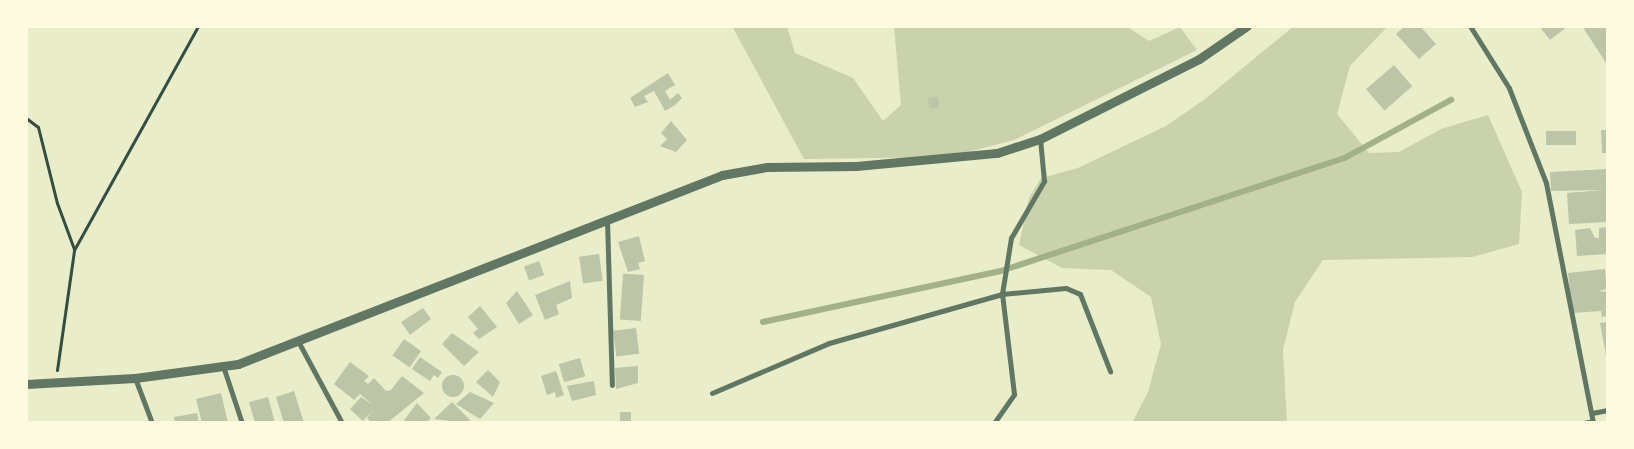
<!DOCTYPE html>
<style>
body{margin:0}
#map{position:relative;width:1634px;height:449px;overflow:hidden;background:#e9edc9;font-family:Rubik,sans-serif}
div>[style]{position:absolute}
.green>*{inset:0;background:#cad2ad}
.stream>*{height:5.5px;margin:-2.75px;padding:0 2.75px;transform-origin:2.75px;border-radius:2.75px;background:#a3b18a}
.building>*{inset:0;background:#bcc5a7;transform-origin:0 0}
.round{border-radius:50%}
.path>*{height:3px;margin:-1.5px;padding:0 1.5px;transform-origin:1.5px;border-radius:1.5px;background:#344e41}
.minor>*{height:5px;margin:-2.5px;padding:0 2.5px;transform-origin:2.5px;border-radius:2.5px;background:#617663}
.tertiary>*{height:9px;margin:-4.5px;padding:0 4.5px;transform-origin:4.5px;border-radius:4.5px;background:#617663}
span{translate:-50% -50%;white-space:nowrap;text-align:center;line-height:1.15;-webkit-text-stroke:5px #fefae0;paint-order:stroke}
.frame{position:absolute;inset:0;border:28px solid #fefae0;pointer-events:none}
</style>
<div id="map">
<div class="green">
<div style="clip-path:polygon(732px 26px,787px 26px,795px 53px,853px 78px,883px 121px,901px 105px,894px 26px,1126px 26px,1149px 41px,1180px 27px,1197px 50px,1014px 140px,949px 157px,804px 159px)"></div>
<div style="clip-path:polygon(1294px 26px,1388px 26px,1350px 66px,1337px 114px,1369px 153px,1399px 152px,1441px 129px,1488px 115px,1522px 192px,1519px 244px,1472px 257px,1323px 260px,1295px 302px,1283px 350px,1287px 423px,1132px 423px,1148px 392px,1161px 344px,1151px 297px,1111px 270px,1062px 268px,1019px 245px,1029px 198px,1041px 178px,1078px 168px,1166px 126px,1205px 99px)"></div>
</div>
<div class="stream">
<div style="left:763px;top:322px;width:243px;rotate:-12.1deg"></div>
<div style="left:1001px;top:271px;width:362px;rotate:-18.2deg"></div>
<div style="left:1345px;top:158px;width:121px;rotate:-28.7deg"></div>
</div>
<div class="building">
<div style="clip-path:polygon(1405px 26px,1420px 26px,1436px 44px,1419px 59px,1396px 34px)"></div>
<div style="clip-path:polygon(1539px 26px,1568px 26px,1550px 40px)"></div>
<div style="clip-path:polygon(1582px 26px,1608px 26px,1608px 66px)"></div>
<div style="left:1394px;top:65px;width:28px;height:37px;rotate:49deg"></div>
<div style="clip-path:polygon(668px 73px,675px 85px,665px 91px,670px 100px,678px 93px,682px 98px,675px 105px,665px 111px,654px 91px,644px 96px,648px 102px,635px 107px,630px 98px)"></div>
<div style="left:938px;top:97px;width:11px;height:10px;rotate:85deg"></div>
<div style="clip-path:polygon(671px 121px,687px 140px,676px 152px,660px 146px,667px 139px,661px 133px)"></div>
<div style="clip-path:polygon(1601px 130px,1608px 130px,1608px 153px,1602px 153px)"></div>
<div style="left:1576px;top:131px;width:14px;height:30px;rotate:90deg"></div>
<div style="clip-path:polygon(1608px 169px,1607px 222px,1569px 224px,1567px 193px,1604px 190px,1551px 191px,1550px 172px)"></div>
<div style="clip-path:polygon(1608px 227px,1608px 254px,1577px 256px,1575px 230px,1590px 228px,1595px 238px,1599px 238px,1599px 228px)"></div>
<div style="clip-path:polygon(639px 236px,645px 261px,638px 263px,640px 269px,628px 272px,618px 242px)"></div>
<div style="left:599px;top:254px;width:27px;height:20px;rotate:82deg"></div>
<div style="left:539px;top:261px;width:15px;height:16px;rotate:70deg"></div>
<div style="clip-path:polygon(1605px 269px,1607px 289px,1598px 291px,1608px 292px,1608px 316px,1602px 317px,1601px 311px,1572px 313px,1568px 273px)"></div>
<div style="left:644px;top:275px;width:46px;height:21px;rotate:94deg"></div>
<div style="clip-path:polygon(570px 281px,572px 298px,556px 305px,559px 314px,545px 320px,535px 295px)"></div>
<div style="clip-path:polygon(517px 291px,533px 315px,519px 324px,506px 303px)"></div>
<div style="clip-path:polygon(480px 306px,497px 327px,479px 339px,473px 333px,478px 329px,468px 317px)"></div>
<div style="clip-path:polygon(423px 308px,431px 319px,410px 335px,401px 322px)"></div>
<div style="clip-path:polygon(1608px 322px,1608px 361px,1607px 361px,1600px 323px)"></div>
<div style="left:636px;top:328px;width:26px;height:23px;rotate:83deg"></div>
<div style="clip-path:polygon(452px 333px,479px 352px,464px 366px,442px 344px)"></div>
<div style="left:404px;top:339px;width:21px;height:20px;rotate:35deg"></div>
<div style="clip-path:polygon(420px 357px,442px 372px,438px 378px,434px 375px,430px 381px,412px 369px)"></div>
<div style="left:580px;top:358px;width:19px;height:22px;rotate:74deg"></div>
<div style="clip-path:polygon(350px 362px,369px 376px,364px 381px,368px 384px,374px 378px,386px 391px,391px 390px,402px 376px,424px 393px,387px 423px,372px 423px,367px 418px,373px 410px,363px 421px,350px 409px,361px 397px,373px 405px,360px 394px,354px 400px,334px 384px)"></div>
<div style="clip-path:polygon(638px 366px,638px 383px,616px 389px,615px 368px)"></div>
<div style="clip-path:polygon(488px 370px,500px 382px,493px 397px,476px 382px)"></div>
<div style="clip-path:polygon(556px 371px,564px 395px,556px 398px,555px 392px,547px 395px,541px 376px)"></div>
<div class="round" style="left:442px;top:375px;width:22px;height:22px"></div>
<div style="clip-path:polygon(594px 381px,596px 395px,572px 401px,567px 386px)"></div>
<div style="clip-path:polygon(294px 391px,304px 423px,284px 423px,276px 397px)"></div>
<div style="clip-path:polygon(470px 392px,494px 403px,480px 419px,456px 404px)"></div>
<div style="clip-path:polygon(221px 393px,228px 423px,202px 423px,196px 399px)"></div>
<div style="clip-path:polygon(268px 397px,275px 423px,255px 423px,249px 402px)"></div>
<div style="clip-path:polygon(452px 402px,470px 420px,467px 423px,434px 419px)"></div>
<div style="clip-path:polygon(417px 403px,431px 418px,426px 423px,402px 423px)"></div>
<div style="left:620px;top:412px;width:11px;height:11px"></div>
<div style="clip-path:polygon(197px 413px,199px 423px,175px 423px,174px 417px)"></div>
</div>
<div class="path">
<div style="left:26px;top:118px;width:15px;rotate:37deg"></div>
<div style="left:38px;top:127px;width:78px;rotate:76deg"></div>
<div style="left:57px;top:203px;width:49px;rotate:69.7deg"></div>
<div style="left:57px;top:370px;width:121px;rotate:-81.9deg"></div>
<div style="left:74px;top:250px;width:256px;rotate:-61deg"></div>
</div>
<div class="minor">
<div style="left:1470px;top:26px;width:73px;rotate:57.8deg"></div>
<div style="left:1509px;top:88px;width:102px;rotate:68.7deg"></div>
<div style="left:1546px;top:183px;width:245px;rotate:78.9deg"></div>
<div style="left:607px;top:220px;width:165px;rotate:88.3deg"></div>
<div style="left:299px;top:343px;width:91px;rotate:61.7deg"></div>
<div style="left:223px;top:366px;width:60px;rotate:71.6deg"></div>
<div style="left:135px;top:378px;width:48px;rotate:69.3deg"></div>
<div style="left:712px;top:393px;width:127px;rotate:-23.1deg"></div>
<div style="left:829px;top:343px;width:180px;rotate:-15.8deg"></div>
<div style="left:1002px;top:294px;width:57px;rotate:-80.9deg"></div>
<div style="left:1011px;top:238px;width:66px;rotate:-59.9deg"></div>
<div style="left:1044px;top:181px;width:42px;rotate:-95.4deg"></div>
<div style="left:1592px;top:413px;width:16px;rotate:-11deg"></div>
<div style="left:994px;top:423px;width:35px;rotate:-55deg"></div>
<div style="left:1014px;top:394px;width:101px;rotate:-96.8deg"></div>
<div style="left:1002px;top:294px;width:64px;rotate:-5.4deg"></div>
<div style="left:1066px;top:288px;width:15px;rotate:23deg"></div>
<div style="left:1080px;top:294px;width:83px;rotate:68.7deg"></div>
<div style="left:1584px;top:423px;width:9px;rotate:-13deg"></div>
</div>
<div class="tertiary">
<div style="left:26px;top:384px;width:109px;rotate:-3.2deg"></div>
<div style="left:135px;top:378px;width:104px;rotate:-7.7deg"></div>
<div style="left:238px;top:364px;width:520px;rotate:-21.33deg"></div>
<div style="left:722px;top:175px;width:46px;rotate:-10.1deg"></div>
<div style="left:767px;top:167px;width:89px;rotate:-0.6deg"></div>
<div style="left:856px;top:166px;width:142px;rotate:-5.3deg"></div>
<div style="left:997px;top:153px;width:45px;rotate:-18deg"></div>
<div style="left:1040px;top:139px;width:178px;rotate:-26.7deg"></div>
<div style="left:1199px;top:59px;width:58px;rotate:-34.5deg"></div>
</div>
<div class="frame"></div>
</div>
